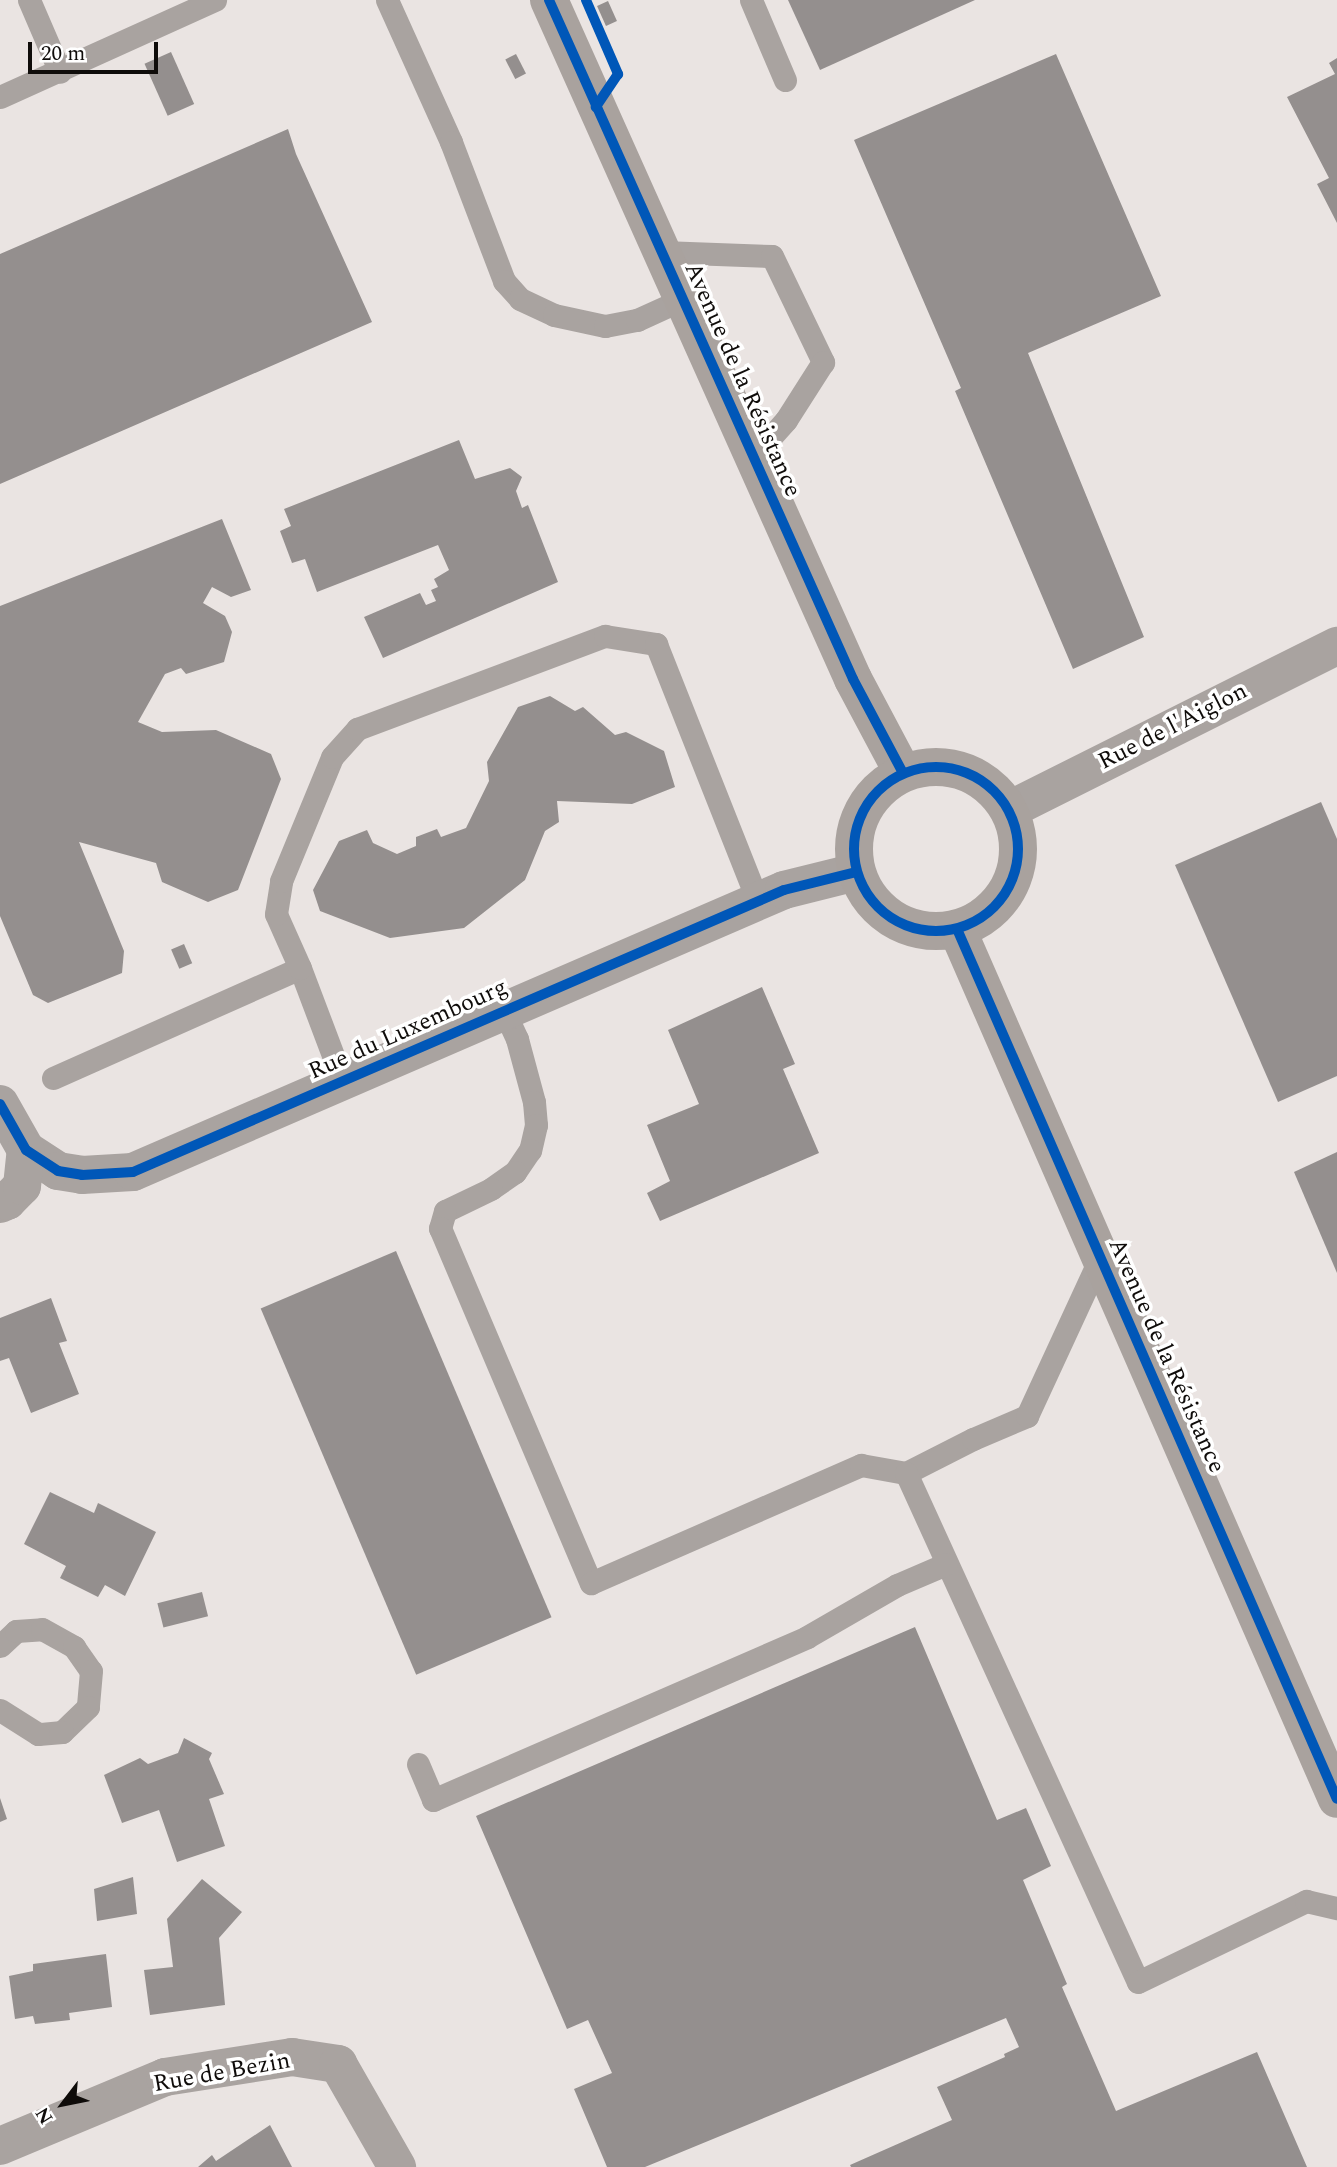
<!DOCTYPE html>
<meta charset="utf-8">
<style>
body{margin:0}
#map{position:relative;width:1337px;height:2167px;overflow:hidden;background:#eae4e2;font-family:Spectral,serif}
div>[style]{position:absolute}
.building>*{inset:0;background:#948f8e;transform-origin:0 0}
.service>*{height:23px;margin:-11.5px;padding:0 11.5px;transform-origin:11.5px;border-radius:11.5px;background:#a9a3a0}
.minor>*{height:38px;margin:-19px;padding:0 19px;transform-origin:19px;border-radius:19px;background:#a9a3a0}
.secondary>*{height:38px;margin:-19px;padding:0 19px;transform-origin:19px;border-radius:19px;background:#a9a29e}
.secondary>.ring{margin:-19px;padding:0;box-sizing:content-box;background:none;border:38px solid #a9a29e;border-radius:50%}
.cycleway>*{height:10px;margin:-5px;padding:0 5px;transform-origin:5px;border-radius:5px;background:#0057b8}
.cycleway>.ring{margin:-5px;padding:0;box-sizing:content-box;background:none;border:10px solid #0057b8;border-radius:50%}
span{translate:-50% -50%;white-space:nowrap;text-align:center;line-height:1.15;-webkit-text-stroke:7px #fff;paint-order:stroke}
.street-label{font-size:24px;color:#0f0c0a}
.north{position:absolute;left:28px;top:2069px;width:70px;height:70px;-webkit-text-stroke:5px #fff;paint-order:stroke;rotate:238deg;font-size:19px;font-weight:700;line-height:28px;text-align:center;color:#0f0c0a}
.north::after{content:'';display:block;margin:auto;width:24px;height:32px;background:#0f0c0a;clip-path:polygon(50% 0,100% 100%,50% 72%,0 100%)}
.scale{position:absolute;left:28px;top:42px;width:130px;height:32px;box-sizing:border-box;border:4px solid #0f0c0a;border-top:0;padding-left:9px;font-size:21px;line-height:24px;white-space:nowrap;color:#0f0c0a;-webkit-text-stroke:5px #fff;paint-order:stroke}
</style>
<div id="map">
<div class="building">
<div style="clip-path:polygon(788px 0,975px 0,820px 70px)"></div>
<div style="left:608px;top:1px;width:22px;height:12px;rotate:66deg"></div>
<div style="left:171px;top:52px;width:57px;height:29px;rotate:66deg"></div>
<div style="left:516px;top:54px;width:22px;height:12px;rotate:63deg"></div>
<div style="clip-path:polygon(1056px 54px,1161px 296px,1028px 353px,1144px 637px,1073px 669px,955px 391px,961px 388px,854px 140px)"></div>
<div style="clip-path:polygon(1337px 58px,1337px 223px,1317px 184px,1329px 178px,1287px 97px,1335px 74px,1329px 63px)"></div>
<div style="clip-path:polygon(288px 129px,296px 154px,372px 322px,0 484px,0 254px)"></div>
<div style="clip-path:polygon(459px 440px,475px 479px,510px 468px,522px 477px,516px 491px,522px 508px,528px 505px,558px 582px,383px 658px,364px 617px,420px 593px,426px 605px,436px 601px,431px 590px,438px 587px,434px 579px,449px 570px,438px 545px,317px 592px,305px 559px,292px 563px,280px 531px,291px 526px,284px 509px)"></div>
<div style="clip-path:polygon(222px 519px,251px 590px,231px 597px,212px 587px,203px 603px,225px 616px,232px 632px,224px 662px,186px 674px,181px 668px,165px 674px,138px 722px,162px 732px,216px 730px,271px 754px,281px 779px,238px 890px,208px 902px,162px 882px,156px 863px,79px 842px,124px 951px,122px 973px,48px 1003px,33px 995px,0 916px,0 606px)"></div>
<div style="clip-path:polygon(550px 696px,575px 711px,583px 707px,615px 735px,626px 732px,664px 751px,675px 787px,632px 804px,557px 801px,559px 822px,545px 831px,525px 880px,464px 928px,390px 938px,320px 911px,313px 890px,339px 841px,367px 830px,373px 843px,397px 854px,416px 846px,416px 837px,437px 829px,441px 837px,466px 828px,489px 781px,487px 762px,518px 707px)"></div>
<div style="clip-path:polygon(1321px 802px,1337px 839px,1337px 1076px,1278px 1102px,1175px 865px)"></div>
<div style="left:184px;top:944px;width:21px;height:14px;rotate:67deg"></div>
<div style="clip-path:polygon(762px 987px,795px 1064px,783px 1069px,819px 1153px,660px 1221px,647px 1193px,670px 1181px,647px 1125px,699px 1104px,668px 1030px)"></div>
<div style="clip-path:polygon(1337px 1152px,1337px 1273px,1294px 1172px)"></div>
<div style="left:396px;top:1251px;width:398px;height:147px;rotate:67deg"></div>
<div style="clip-path:polygon(51px 1298px,67px 1341px,59px 1343px,79px 1394px,31px 1413px,9px 1358px,0 1361px,0 1318px)"></div>
<div style="clip-path:polygon(50px 1492px,94px 1513px,98px 1503px,156px 1532px,125px 1596px,105px 1585px,98px 1597px,60px 1578px,66px 1566px,24px 1544px)"></div>
<div style="left:202px;top:1592px;width:25px;height:46px;rotate:76deg"></div>
<div style="clip-path:polygon(915px 1627px,997px 1820px,1026px 1808px,1051px 1866px,1023px 1880px,1067px 1984px,1062px 1987px,1116px 2111px,1257px 2052px,1307px 2167px,851px 2167px,850px 2165px,952px 2120px,937px 2087px,1005px 2057px,1004px 2054px,1019px 2047px,1006px 2018px,645px 2167px,607px 2167px,574px 2089px,612px 2073px,588px 2020px,567px 2029px,476px 1816px)"></div>
<div style="clip-path:polygon(184px 1738px,212px 1753px,209px 1759px,224px 1794px,209px 1799px,225px 1846px,177px 1862px,159px 1810px,122px 1823px,104px 1775px,140px 1758px,148px 1764px,178px 1753px)"></div>
<div style="clip-path:polygon(0 1798px,7px 1819px,0 1822px)"></div>
<div style="clip-path:polygon(133px 1877px,137px 1914px,97px 1921px,94px 1889px)"></div>
<div style="clip-path:polygon(202px 1879px,242px 1912px,219px 1938px,225px 2005px,150px 2015px,144px 1970px,173px 1967px,167px 1919px)"></div>
<div style="clip-path:polygon(106px 1954px,112px 2007px,69px 2013px,70px 2020px,35px 2024px,33px 2016px,15px 2019px,9px 1976px,33px 1971px,33px 1964px)"></div>
<div style="clip-path:polygon(270px 2125px,292px 2167px,198px 2167px,212px 2155px,216px 2161px)"></div>
</div>
<div class="service">
<div style="left:29px;top:0;width:78px;rotate:66.7deg"></div>
<div style="left:387px;top:0;width:156px;rotate:65.7deg"></div>
<div style="left:451px;top:142px;width:149px;rotate:69.1deg"></div>
<div style="left:504px;top:281px;width:24px;rotate:48deg"></div>
<div style="left:520px;top:299px;width:38px;rotate:25deg"></div>
<div style="left:554px;top:315px;width:52px;rotate:12.2deg"></div>
<div style="left:605px;top:326px;width:33px;rotate:-11deg"></div>
<div style="left:637px;top:320px;width:51px;rotate:-24.5deg"></div>
<div style="left:751px;top:0;width:87px;rotate:67deg"></div>
<div style="left:0;top:97px;width:236px;rotate:-24.3deg"></div>
<div style="left:662px;top:252px;width:110px;rotate:2.1deg"></div>
<div style="left:772px;top:256px;width:118px;rotate:64.3deg"></div>
<div style="left:823px;top:362px;width:69px;rotate:122.5deg"></div>
<div style="left:786px;top:420px;width:50px;rotate:131.7deg"></div>
<div style="left:300px;top:968px;width:122px;rotate:69.3deg"></div>
<div style="left:504px;top:1011px;width:31px;rotate:65deg"></div>
<div style="left:517px;top:1039px;width:65px;rotate:74.9deg"></div>
<div style="left:534px;top:1102px;width:23px;rotate:85deg"></div>
<div style="left:536px;top:1125px;width:26px;rotate:103deg"></div>
<div style="left:530px;top:1150px;width:27px;rotate:124deg"></div>
<div style="left:515px;top:1172px;width:29px;rotate:145deg"></div>
<div style="left:491px;top:1189px;width:51px;rotate:154.4deg"></div>
<div style="left:445px;top:1211px;width:18px;rotate:106deg"></div>
<div style="left:440px;top:1228px;width:386px;rotate:67deg"></div>
<div style="left:591px;top:1583px;width:295px;rotate:-23.6deg"></div>
<div style="left:861px;top:1465px;width:46px;rotate:10.1deg"></div>
<div style="left:906px;top:1473px;width:75px;rotate:-26.9deg"></div>
<div style="left:973px;top:1439px;width:59px;rotate:-23.1deg"></div>
<div style="left:1027px;top:1416px;width:174px;rotate:-65.2deg"></div>
<div style="left:53px;top:1078px;width:270px;rotate:-24deg"></div>
<div style="left:300px;top:968px;width:59px;rotate:-114deg"></div>
<div style="left:276px;top:914px;width:33px;rotate:-81deg"></div>
<div style="left:281px;top:881px;width:134px;rotate:-67.6deg"></div>
<div style="left:332px;top:757px;width:38px;rotate:-48deg"></div>
<div style="left:357px;top:729px;width:265px;rotate:-20.6deg"></div>
<div style="left:605px;top:636px;width:52px;rotate:8.9deg"></div>
<div style="left:656px;top:644px;width:277px;rotate:68.4deg"></div>
<div style="left:906px;top:1473px;width:559px;rotate:65.5deg"></div>
<div style="left:1138px;top:1982px;width:187px;rotate:-25.7deg"></div>
<div style="left:1306px;top:1901px;width:32px;rotate:13deg"></div>
<div style="left:0;top:1646px;width:22px;rotate:-43deg"></div>
<div style="left:16px;top:1631px;width:26px;rotate:-4deg"></div>
<div style="left:42px;top:1629px;width:37px;rotate:29deg"></div>
<div style="left:74px;top:1647px;width:29px;rotate:55deg"></div>
<div style="left:91px;top:1671px;width:36px;rotate:95deg"></div>
<div style="left:88px;top:1707px;width:36px;rotate:136deg"></div>
<div style="left:62px;top:1732px;width:24px;rotate:175deg"></div>
<div style="left:38px;top:1734px;width:45px;rotate:-147.7deg"></div>
<div style="left:418px;top:1764px;width:39px;rotate:67deg"></div>
<div style="left:433px;top:1800px;width:408px;rotate:-23.5deg"></div>
<div style="left:807px;top:1637px;width:104px;rotate:-30deg"></div>
<div style="left:897px;top:1585px;width:53px;rotate:-23.2deg"></div>
</div>
<div class="minor">
<div style="left:1009px;top:810px;width:367px;rotate:-26.6deg"></div>
<div style="left:0;top:1104px;width:53px;rotate:60.5deg"></div>
<div style="left:26px;top:1150px;width:38px;rotate:33deg"></div>
<div style="left:58px;top:1171px;width:24px;rotate:9deg"></div>
<div style="left:82px;top:1175px;width:51px;rotate:-3.4deg"></div>
<div style="left:133px;top:1172px;width:709px;rotate:-23.42deg"></div>
<div style="left:784px;top:890px;width:74px;rotate:-14deg"></div>
<div style="left:0;top:1204px;width:8px;rotate:-23deg"></div>
<div style="left:7px;top:1201px;width:21px;rotate:-45deg"></div>
<div style="left:22px;top:1186px;width:36px;rotate:-84deg"></div>
<div style="left:0;top:2146px;width:179px;rotate:-22.7deg"></div>
<div style="left:165px;top:2077px;width:129px;rotate:-8.9deg"></div>
<div style="left:292px;top:2057px;width:47px;rotate:8.7deg"></div>
<div style="left:338px;top:2064px;width:119px;rotate:60.2deg"></div>
</div>
<div class="secondary">
<div style="left:549px;top:0;width:744px;rotate:65.88deg"></div>
<div style="left:853px;top:679px;width:106px;rotate:62deg"></div>
<div class="ring" style="left:854px;top:767px;width:126px;height:126px"></div>
<div style="left:957px;top:929px;width:949px;rotate:66.41deg"></div>
</div>
<div class="cycleway">
<div style="left:549px;top:0;width:744px;rotate:65.88deg"></div>
<div style="left:853px;top:679px;width:106px;rotate:62deg"></div>
<div style="left:586px;top:0;width:81px;rotate:66.6deg"></div>
<div style="left:618px;top:74px;width:40px;rotate:124deg"></div>
<div class="ring" style="left:854px;top:767px;width:154px;height:154px"></div>
<div style="left:957px;top:929px;width:949px;rotate:66.41deg"></div>
<div style="left:0;top:1104px;width:53px;rotate:60.5deg"></div>
<div style="left:26px;top:1150px;width:38px;rotate:33deg"></div>
<div style="left:58px;top:1171px;width:24px;rotate:9deg"></div>
<div style="left:82px;top:1175px;width:51px;rotate:-3.4deg"></div>
<div style="left:133px;top:1172px;width:709px;rotate:-23.42deg"></div>
<div style="left:784px;top:890px;width:74px;rotate:-14deg"></div>
</div>
<div class="street-label">
<span style="left:742px;top:380px;rotate:66deg">Avenue de la Résistance</span>
<span style="left:1173px;top:727px;rotate:-27deg">Rue de l'Aiglon</span>
<span style="left:408px;top:1030px;rotate:-24deg">Rue du Luxembourg</span>
<span style="left:1166px;top:1356px;rotate:66deg">Avenue de la Résistance</span>
<span style="left:222px;top:2073px;rotate:-10deg">Rue de Bezin</span>
</div>
<div class="north">N</div>
<div class="scale">20 m</div>
</div>
